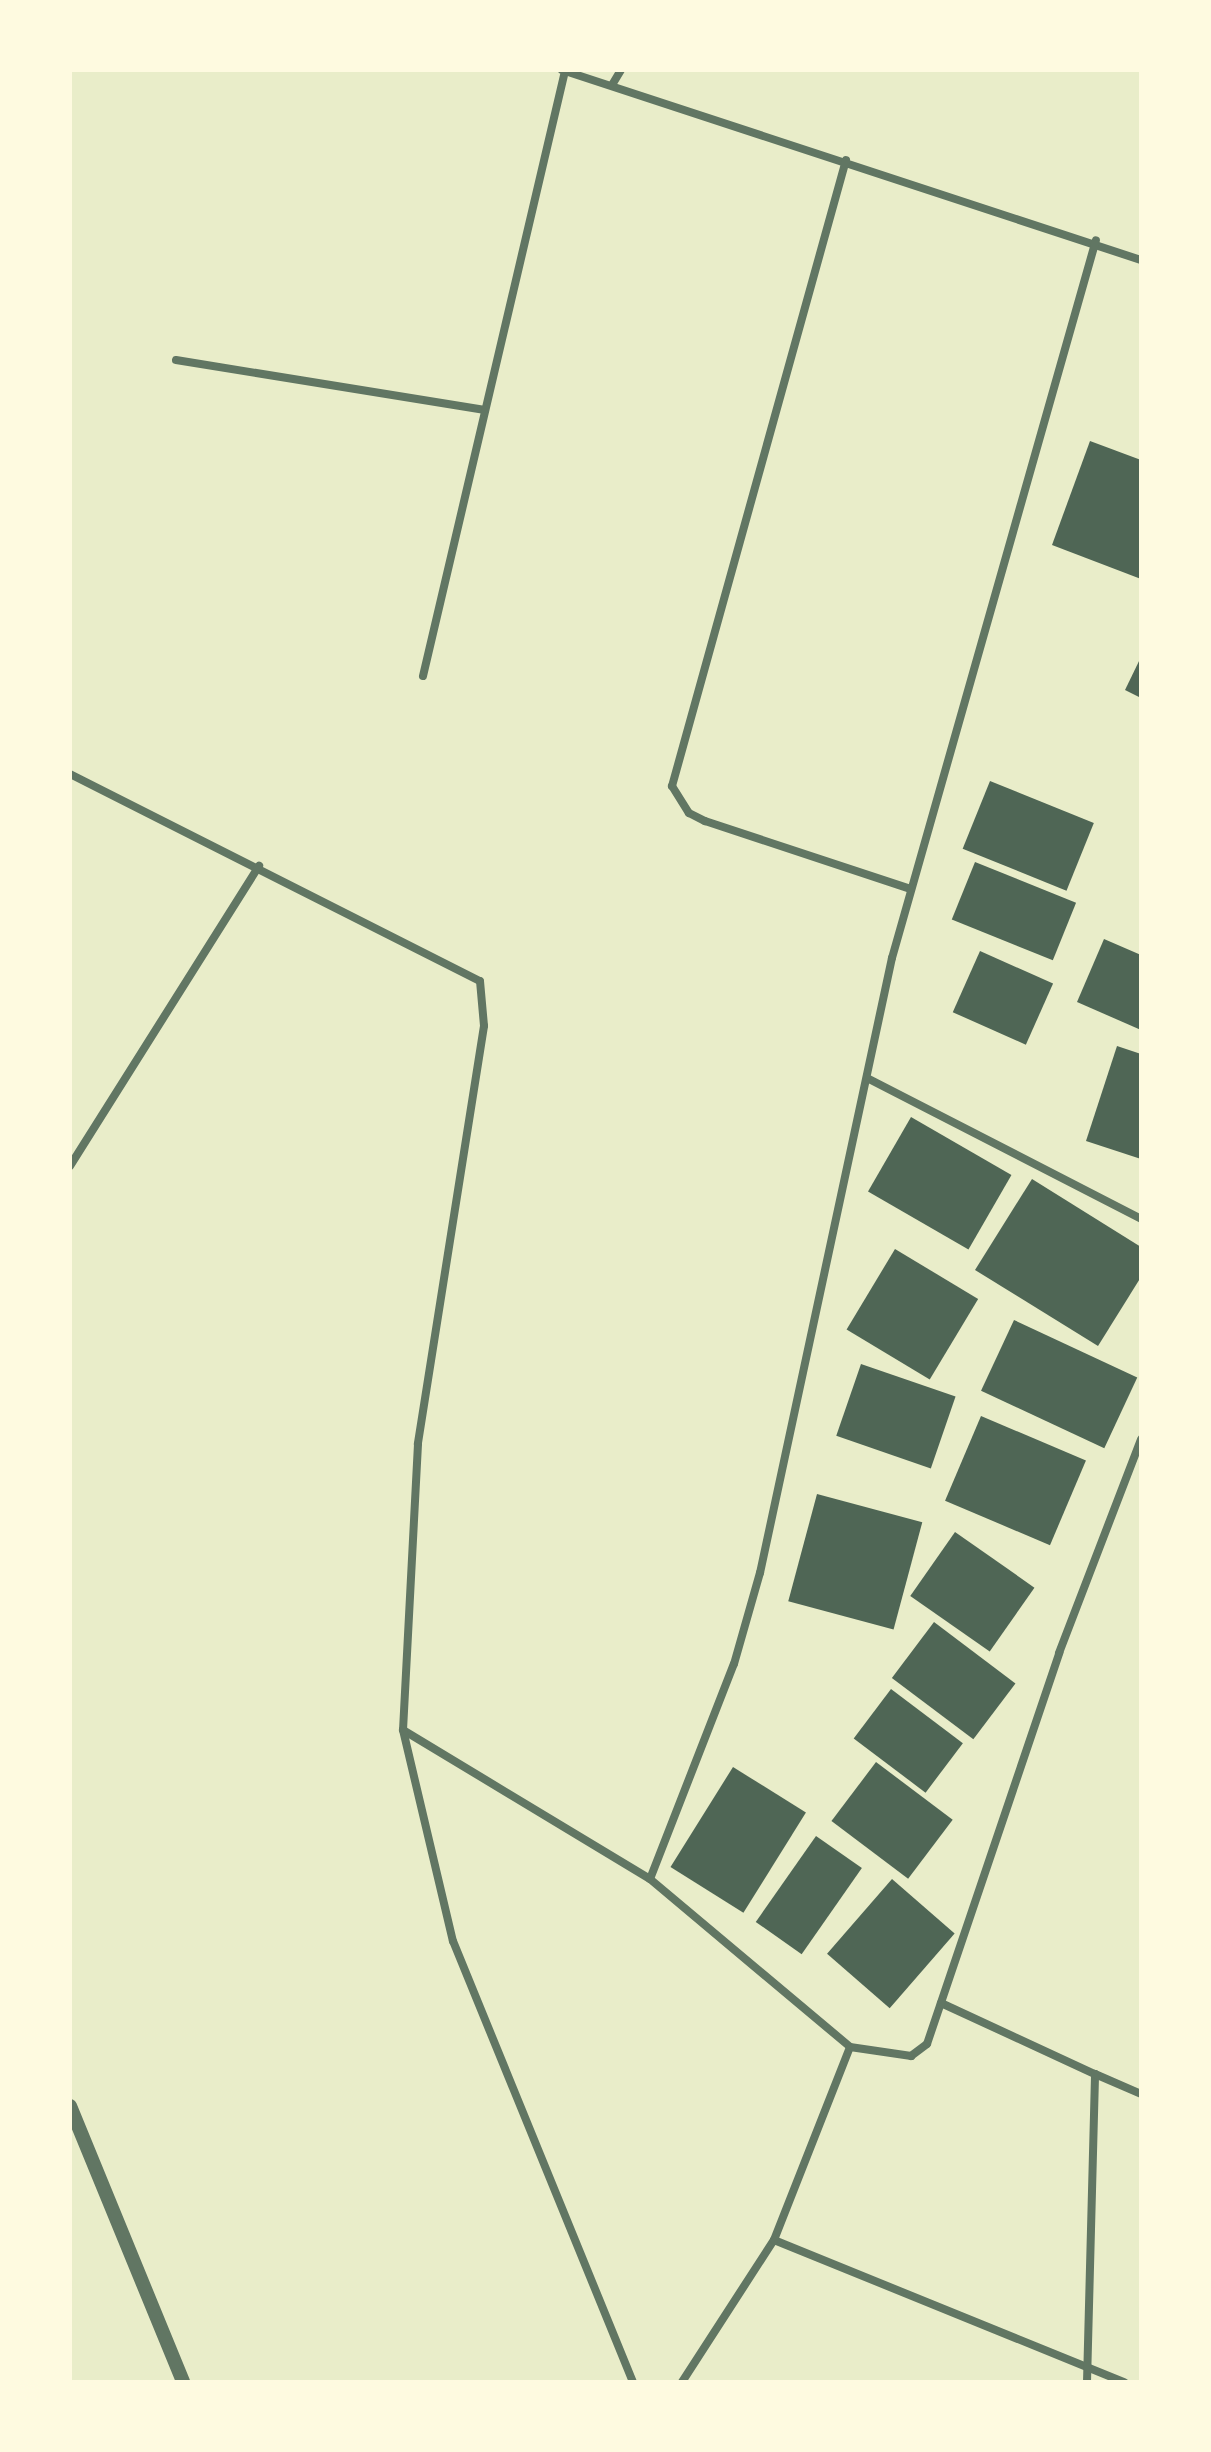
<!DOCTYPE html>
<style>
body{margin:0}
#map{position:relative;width:1211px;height:2452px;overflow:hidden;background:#e9edc9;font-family:"Archivo Narrow",sans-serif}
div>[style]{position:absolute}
.building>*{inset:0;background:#4f6655;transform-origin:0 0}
.minor>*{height:8px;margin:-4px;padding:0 4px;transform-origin:4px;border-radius:4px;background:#617663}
.tertiary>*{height:14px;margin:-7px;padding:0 7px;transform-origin:7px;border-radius:7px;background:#617663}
span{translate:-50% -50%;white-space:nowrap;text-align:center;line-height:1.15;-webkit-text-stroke:8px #fefae0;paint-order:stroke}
.frame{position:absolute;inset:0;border:72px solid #fefae0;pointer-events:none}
</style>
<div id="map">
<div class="building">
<div style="clip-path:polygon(1090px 441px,1141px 460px,1141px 579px,1052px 545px)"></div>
<div style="clip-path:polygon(1141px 657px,1141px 698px,1125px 690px)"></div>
<div style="left:990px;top:781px;width:112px;height:73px;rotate:22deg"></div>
<div style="left:975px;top:862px;width:109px;height:62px;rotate:22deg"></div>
<div style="clip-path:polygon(1104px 939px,1141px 955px,1141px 1030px,1077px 1002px)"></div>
<div style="left:980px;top:951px;width:80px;height:67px;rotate:24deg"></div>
<div style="clip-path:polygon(1117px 1046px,1141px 1054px,1141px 1159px,1086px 1141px)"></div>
<div style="left:911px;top:1117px;width:116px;height:86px;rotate:30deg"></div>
<div style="clip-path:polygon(1032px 1179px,1141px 1247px,1141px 1277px,1098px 1346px,975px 1270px)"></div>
<div style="left:895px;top:1249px;width:97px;height:94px;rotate:31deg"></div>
<div style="left:1014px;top:1320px;width:136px;height:78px;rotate:25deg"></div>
<div style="left:861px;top:1364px;width:100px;height:76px;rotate:19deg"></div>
<div style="left:981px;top:1416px;width:114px;height:92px;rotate:23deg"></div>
<div style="left:817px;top:1494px;width:109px;height:111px;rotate:15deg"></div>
<div style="left:955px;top:1532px;width:97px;height:78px;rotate:35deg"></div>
<div style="left:934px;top:1622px;width:102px;height:70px;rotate:37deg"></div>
<div style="left:891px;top:1689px;width:90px;height:62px;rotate:37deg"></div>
<div style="left:876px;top:1762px;width:96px;height:74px;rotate:37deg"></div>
<div style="left:733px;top:1767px;width:86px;height:118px;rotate:32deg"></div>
<div style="left:816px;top:1836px;width:56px;height:105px;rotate:35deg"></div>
<div style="left:892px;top:1879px;width:83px;height:99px;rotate:41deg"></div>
</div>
<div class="minor">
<div style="left:562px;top:70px;width:609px;rotate:18.17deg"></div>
<div style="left:612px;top:85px;width:17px;rotate:-59deg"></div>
<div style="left:846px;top:160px;width:650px;rotate:105.53deg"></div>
<div style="left:672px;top:786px;width:32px;rotate:58deg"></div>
<div style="left:689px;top:813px;width:18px;rotate:27deg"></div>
<div style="left:705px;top:821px;width:217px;rotate:18.3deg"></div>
<div style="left:176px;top:360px;width:313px;rotate:9.2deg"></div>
<div style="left:423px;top:676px;width:621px;rotate:-76.79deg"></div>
<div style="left:70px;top:774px;width:459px;rotate:26.8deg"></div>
<div style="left:480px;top:981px;width:45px;rotate:84.9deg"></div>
<div style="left:484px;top:1026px;width:423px;rotate:99deg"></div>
<div style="left:418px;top:1444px;width:286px;rotate:93deg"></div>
<div style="left:403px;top:1730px;width:288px;rotate:31.1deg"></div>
<div style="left:650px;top:1879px;width:261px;rotate:40deg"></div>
<div style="left:867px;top:1078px;width:308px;rotate:27.2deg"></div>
<div style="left:70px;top:1166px;width:355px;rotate:-57.8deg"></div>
<div style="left:403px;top:1730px;width:217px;rotate:76.7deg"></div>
<div style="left:453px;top:1941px;width:476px;rotate:67.8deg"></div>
<div style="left:650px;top:1879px;width:231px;rotate:-68.7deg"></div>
<div style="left:734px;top:1664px;width:95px;rotate:-74.1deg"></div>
<div style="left:760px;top:1573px;width:629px;rotate:-77.89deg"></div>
<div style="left:892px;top:958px;width:746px;rotate:-74.14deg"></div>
<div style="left:941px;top:2003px;width:170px;rotate:24.8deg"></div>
<div style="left:774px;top:2240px;width:378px;rotate:22.1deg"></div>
<div style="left:682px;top:2382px;width:169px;rotate:-57.1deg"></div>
<div style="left:774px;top:2240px;width:207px;rotate:-68.5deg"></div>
<div style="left:850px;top:2047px;width:62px;rotate:8.4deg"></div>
<div style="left:911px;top:2056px;width:20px;rotate:-37deg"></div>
<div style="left:927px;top:2044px;width:413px;rotate:-71.3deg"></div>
<div style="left:1059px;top:1653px;width:229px;rotate:-69deg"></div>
<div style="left:1087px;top:2382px;width:308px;rotate:-88.5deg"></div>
<div style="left:1095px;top:2074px;width:50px;rotate:23.5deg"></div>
</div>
<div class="tertiary">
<div style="left:70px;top:2106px;width:298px;rotate:67.7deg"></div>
</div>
<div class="frame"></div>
</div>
